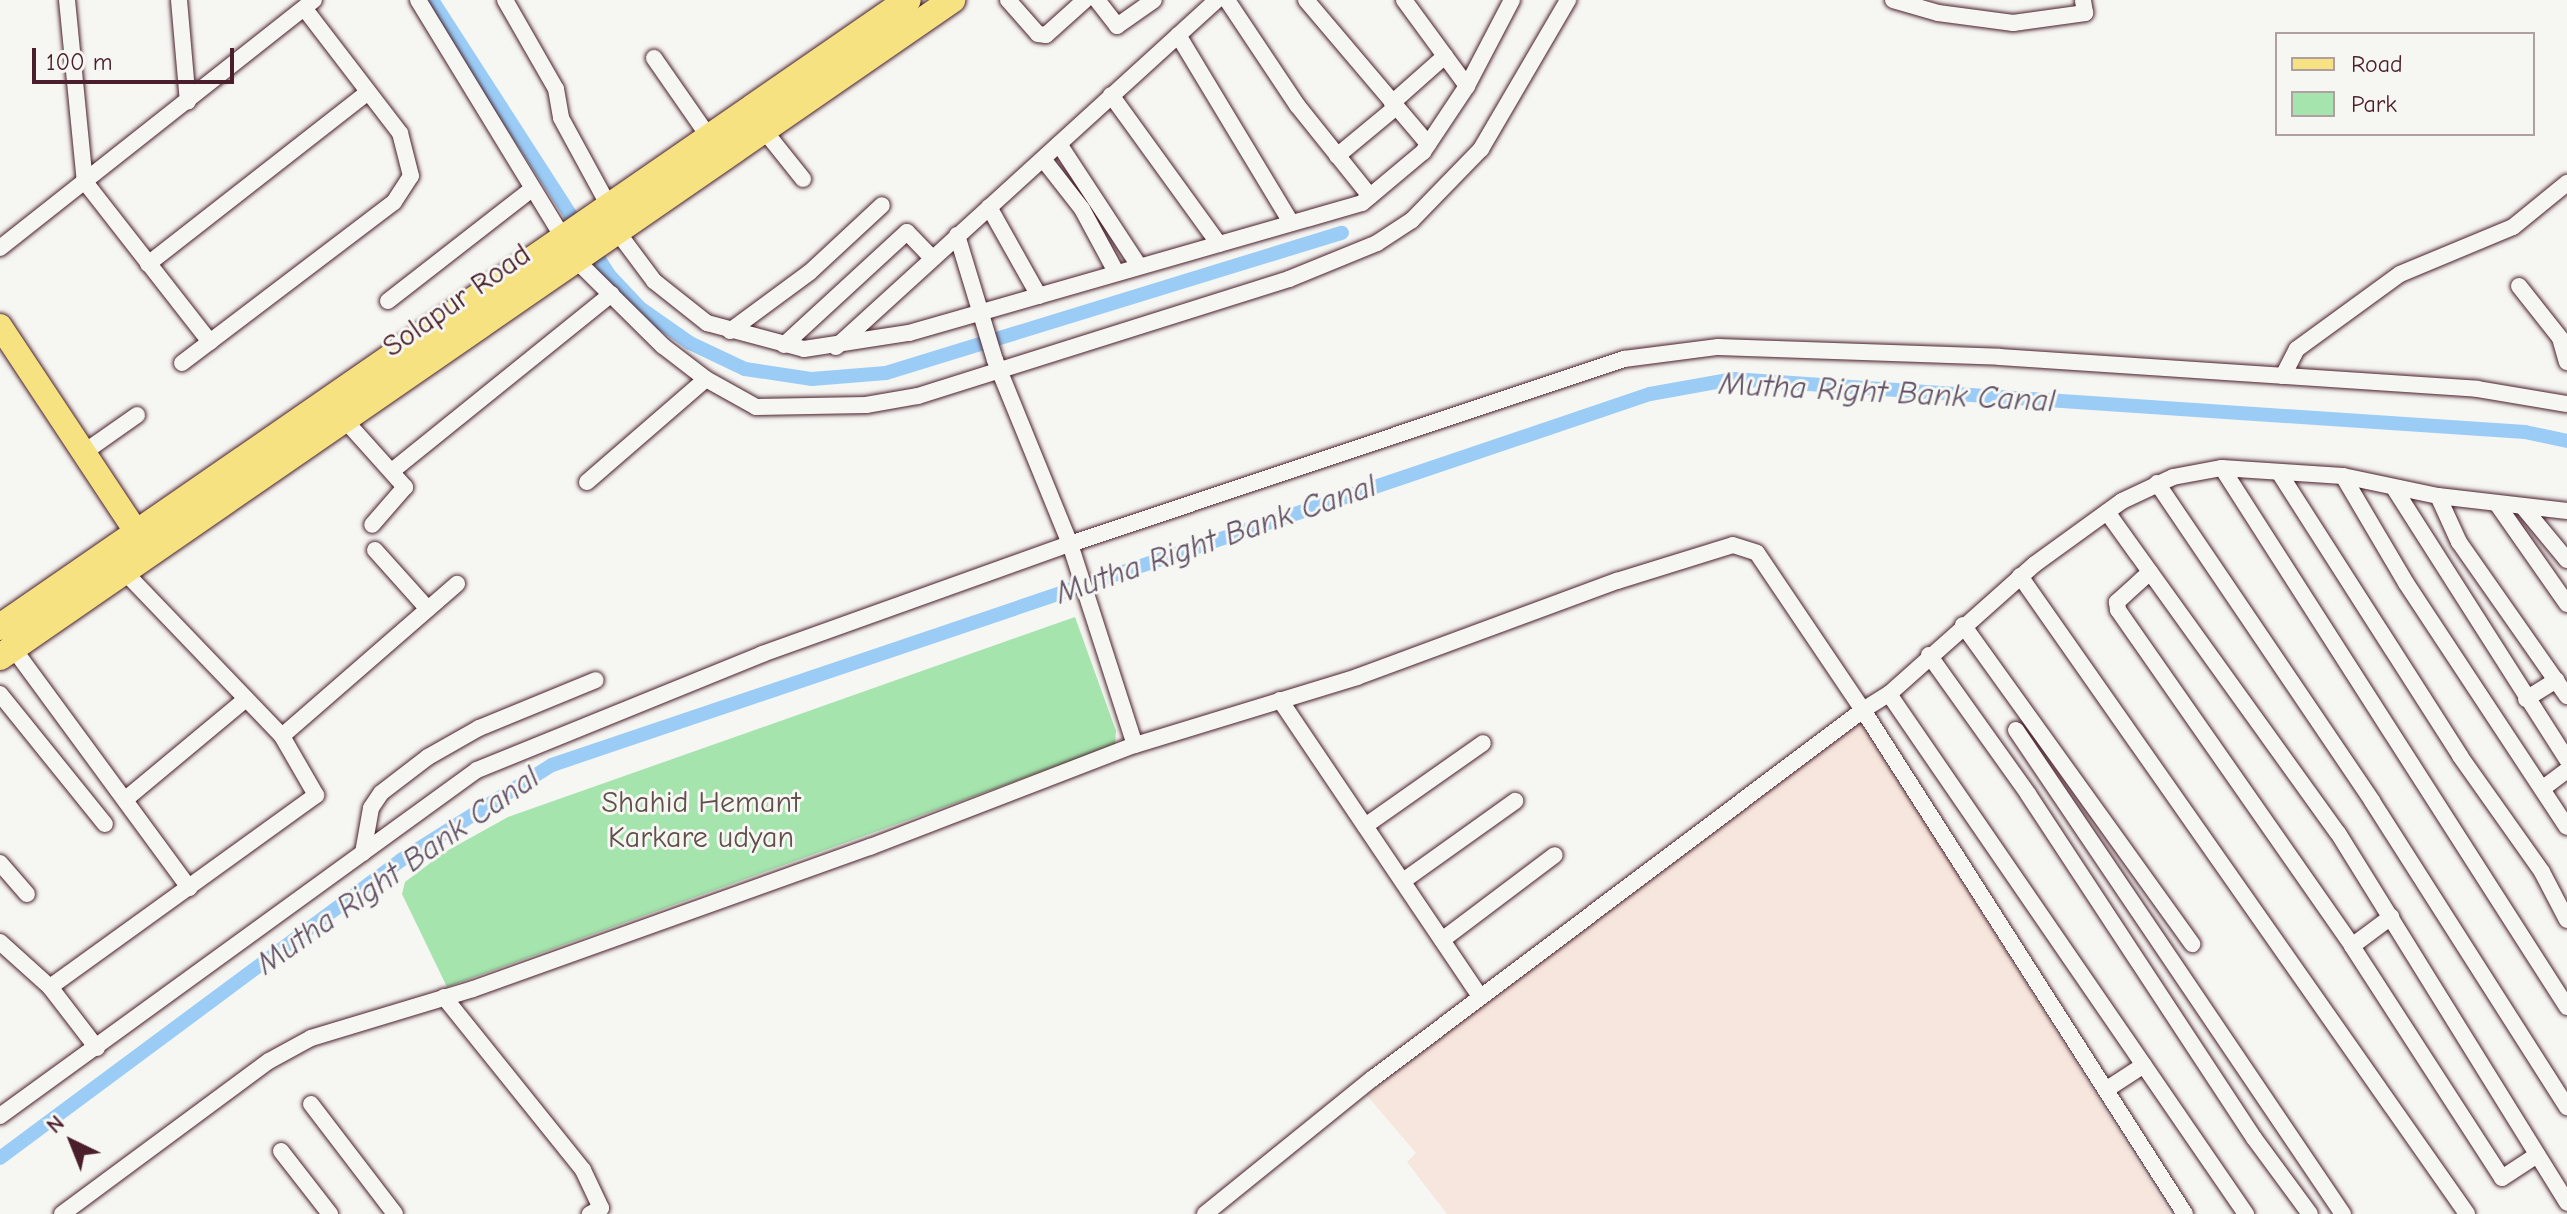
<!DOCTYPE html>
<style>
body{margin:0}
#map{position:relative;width:2567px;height:1214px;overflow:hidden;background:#f6f6f2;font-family:"Comic Neue",sans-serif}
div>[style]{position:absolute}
.built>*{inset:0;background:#f7e6dd}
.green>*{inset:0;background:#a5e4ad}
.canal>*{height:14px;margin:-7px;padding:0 7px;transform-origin:7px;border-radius:7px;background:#9accf6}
.roads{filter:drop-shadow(0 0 2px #4a1f2b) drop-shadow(0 0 2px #4a1f2b)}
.minor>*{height:16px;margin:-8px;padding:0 8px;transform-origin:8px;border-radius:8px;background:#f6f6f2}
.primary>*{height:24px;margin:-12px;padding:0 12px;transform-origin:12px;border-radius:12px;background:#f6e281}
.trunk>*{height:26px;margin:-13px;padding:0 13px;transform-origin:13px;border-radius:13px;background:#f6e281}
span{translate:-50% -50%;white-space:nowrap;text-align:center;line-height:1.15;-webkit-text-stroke:6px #f6f6f2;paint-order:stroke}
.street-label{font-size:30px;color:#4a1f2b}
.park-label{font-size:30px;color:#61504c}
.water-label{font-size:32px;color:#625368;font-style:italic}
.legend{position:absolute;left:2275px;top:32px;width:260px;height:104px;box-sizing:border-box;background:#f6f6f2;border:2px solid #b1a0a2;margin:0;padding:10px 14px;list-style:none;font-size:24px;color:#4a1f2b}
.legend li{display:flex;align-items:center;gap:16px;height:40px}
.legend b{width:40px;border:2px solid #b1a0a2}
.north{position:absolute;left:32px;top:1102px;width:80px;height:80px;-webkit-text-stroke:6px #f6f6f2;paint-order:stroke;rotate:317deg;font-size:22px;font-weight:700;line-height:32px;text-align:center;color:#4a1f2b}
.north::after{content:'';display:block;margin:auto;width:28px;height:36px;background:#4a1f2b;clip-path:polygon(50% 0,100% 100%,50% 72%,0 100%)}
.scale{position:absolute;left:32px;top:48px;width:202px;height:36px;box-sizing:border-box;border:4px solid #4a1f2b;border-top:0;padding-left:10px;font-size:24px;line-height:28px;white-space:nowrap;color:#4a1f2b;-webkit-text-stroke:6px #f6f6f2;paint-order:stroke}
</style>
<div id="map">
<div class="built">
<div style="clip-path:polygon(1861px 719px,2170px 1214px,1447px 1214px,1407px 1162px,1416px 1153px,1363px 1091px)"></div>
</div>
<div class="green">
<div style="clip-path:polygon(1075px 617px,1116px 731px,1115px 745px,447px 987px,402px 894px,405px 882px,445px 852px,508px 817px)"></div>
</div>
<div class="canal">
<div style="left:432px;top:0;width:328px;rotate:57.2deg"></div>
<div style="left:610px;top:276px;width:44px;rotate:46.8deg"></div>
<div style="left:640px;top:308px;width:61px;rotate:35deg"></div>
<div style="left:690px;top:343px;width:61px;rotate:25.3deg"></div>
<div style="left:745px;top:369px;width:68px;rotate:8.5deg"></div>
<div style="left:812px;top:379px;width:74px;rotate:-4.6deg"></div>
<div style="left:886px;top:373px;width:477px;rotate:-17.1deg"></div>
<div style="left:0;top:1158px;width:500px;rotate:-36.6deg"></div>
<div style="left:401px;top:860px;width:178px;rotate:-32.2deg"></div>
<div style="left:552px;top:765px;width:1159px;rotate:-18.67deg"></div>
<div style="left:1650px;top:394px;width:84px;rotate:-10.2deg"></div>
<div style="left:1733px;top:379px;width:794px;rotate:3.83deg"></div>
<div style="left:2525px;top:432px;width:43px;rotate:12.1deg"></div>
</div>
<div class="roads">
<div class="minor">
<div style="left:67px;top:0;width:183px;rotate:84.4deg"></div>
<div style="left:85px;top:182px;width:203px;rotate:52deg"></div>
<div style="left:179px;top:0;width:102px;rotate:85deg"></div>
<div style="left:418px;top:0;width:279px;rotate:58.6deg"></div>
<div style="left:505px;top:0;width:103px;rotate:60.2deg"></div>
<div style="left:556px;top:89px;width:29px;rotate:80deg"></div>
<div style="left:561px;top:118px;width:100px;rotate:61.4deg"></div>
<div style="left:609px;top:206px;width:25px;rotate:74deg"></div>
<div style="left:616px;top:230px;width:64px;rotate:53.3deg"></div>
<div style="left:654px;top:281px;width:68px;rotate:38.4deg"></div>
<div style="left:707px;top:323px;width:100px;rotate:15deg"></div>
<div style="left:804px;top:349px;width:106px;rotate:-8.7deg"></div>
<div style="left:909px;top:333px;width:471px;rotate:-16deg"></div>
<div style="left:1362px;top:203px;width:80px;rotate:-39.9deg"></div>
<div style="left:1423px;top:152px;width:79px;rotate:-56.3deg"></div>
<div style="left:1467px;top:86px;width:97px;rotate:-62.4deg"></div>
<div style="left:1008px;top:0;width:45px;rotate:48.6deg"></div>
<div style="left:1038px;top:34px;width:8px;rotate:7deg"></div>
<div style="left:1046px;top:35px;width:52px;rotate:-41.9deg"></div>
<div style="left:1097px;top:0;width:33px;rotate:52deg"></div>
<div style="left:1117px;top:26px;width:45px;rotate:-35.1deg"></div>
<div style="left:1227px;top:0;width:126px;rotate:56.3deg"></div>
<div style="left:1297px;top:105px;width:117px;rotate:51.3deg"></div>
<div style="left:1306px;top:0;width:189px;rotate:49.7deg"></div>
<div style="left:1404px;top:0;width:107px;rotate:53.8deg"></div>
<div style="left:1893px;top:0;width:47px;rotate:16.1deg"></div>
<div style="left:1938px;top:13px;width:76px;rotate:7.6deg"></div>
<div style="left:2013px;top:23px;width:73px;rotate:-7.9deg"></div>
<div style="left:2085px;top:13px;width:13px;rotate:-99deg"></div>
<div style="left:1178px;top:35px;width:217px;rotate:58.9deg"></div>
<div style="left:654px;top:58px;width:96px;rotate:55.2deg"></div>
<div style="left:1111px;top:95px;width:184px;rotate:54.1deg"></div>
<div style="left:1392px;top:103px;width:71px;rotate:-41.6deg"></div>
<div style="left:763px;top:129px;width:64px;rotate:51.3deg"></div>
<div style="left:1059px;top:144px;width:146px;rotate:56.7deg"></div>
<div style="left:1337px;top:156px;width:77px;rotate:-39.7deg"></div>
<div style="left:1043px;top:159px;width:63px;rotate:52deg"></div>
<div style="left:1082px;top:209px;width:72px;rotate:61.6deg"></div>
<div style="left:989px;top:207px;width:102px;rotate:60.7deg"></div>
<div style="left:957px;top:235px;width:131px;rotate:73.1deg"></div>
<div style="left:995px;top:360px;width:199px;rotate:67.8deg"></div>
<div style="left:1070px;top:544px;width:211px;rotate:72.1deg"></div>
<div style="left:0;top:248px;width:400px;rotate:-38.3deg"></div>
<div style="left:575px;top:259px;width:124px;rotate:44.7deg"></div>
<div style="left:663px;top:346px;width:54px;rotate:37.5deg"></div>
<div style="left:706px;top:379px;width:57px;rotate:29.2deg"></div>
<div style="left:756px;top:407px;width:110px;rotate:-1deg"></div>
<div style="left:866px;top:405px;width:53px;rotate:-9.8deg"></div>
<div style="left:918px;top:396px;width:389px;rotate:-17.5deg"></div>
<div style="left:1289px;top:279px;width:95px;rotate:-22.2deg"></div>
<div style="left:1377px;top:243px;width:42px;rotate:-33.3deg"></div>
<div style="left:1412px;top:220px;width:99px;rotate:-45.8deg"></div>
<div style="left:1481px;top:149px;width:173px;rotate:-59.7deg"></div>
<div style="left:148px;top:264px;width:279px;rotate:-38deg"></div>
<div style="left:2519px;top:286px;width:66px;rotate:51.7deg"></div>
<div style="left:2560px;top:338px;width:25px;rotate:74deg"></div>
<div style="left:388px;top:301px;width:182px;rotate:-37.9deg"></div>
<div style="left:730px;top:331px;width:99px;rotate:-36.4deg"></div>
<div style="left:810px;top:272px;width:98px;rotate:-42.9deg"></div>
<div style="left:784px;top:345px;width:167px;rotate:-42.6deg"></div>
<div style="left:907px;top:232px;width:36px;rotate:46deg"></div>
<div style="left:836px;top:347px;width:515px;rotate:-42.33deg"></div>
<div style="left:182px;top:363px;width:266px;rotate:-37.2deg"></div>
<div style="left:394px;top:202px;width:31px;rotate:-57deg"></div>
<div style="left:411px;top:176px;width:44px;rotate:-104.3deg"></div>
<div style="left:400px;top:133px;width:156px;rotate:-127.5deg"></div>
<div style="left:2283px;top:376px;width:30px;rotate:-63deg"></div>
<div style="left:2297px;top:349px;width:127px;rotate:-36.1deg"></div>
<div style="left:2400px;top:274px;width:122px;rotate:-22.6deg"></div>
<div style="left:2513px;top:227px;width:70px;rotate:-39.2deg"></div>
<div style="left:343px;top:418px;width:93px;rotate:48.1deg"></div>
<div style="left:405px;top:487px;width:50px;rotate:131deg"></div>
<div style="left:83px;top:453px;width:66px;rotate:-35.1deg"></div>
<div style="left:2222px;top:468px;width:640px;rotate:57.38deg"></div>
<div style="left:392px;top:471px;width:282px;rotate:-38.9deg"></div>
<div style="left:2280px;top:474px;width:335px;rotate:57.4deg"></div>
<div style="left:2460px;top:756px;width:142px;rotate:54.7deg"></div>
<div style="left:2542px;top:872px;width:54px;rotate:62.5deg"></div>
<div style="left:2343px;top:476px;width:124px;rotate:59.5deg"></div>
<div style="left:2406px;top:583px;width:292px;rotate:56.6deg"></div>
<div style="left:587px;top:482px;width:157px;rotate:-40.9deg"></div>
<div style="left:2157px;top:483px;width:384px;rotate:55.9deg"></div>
<div style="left:2372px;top:801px;width:363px;rotate:57.5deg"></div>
<div style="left:2394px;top:488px;width:322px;rotate:57.5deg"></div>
<div style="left:2438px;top:496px;width:51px;rotate:65.5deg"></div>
<div style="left:2459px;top:542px;width:188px;rotate:55deg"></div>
<div style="left:2497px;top:504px;width:122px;rotate:55deg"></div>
<div style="left:2523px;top:507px;width:69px;rotate:50.3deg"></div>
<div style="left:2107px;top:512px;width:395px;rotate:54.3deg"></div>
<div style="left:2338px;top:833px;width:435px;rotate:58.2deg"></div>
<div style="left:375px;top:550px;width:79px;rotate:48.1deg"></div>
<div style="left:2150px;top:572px;width:45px;rotate:137.7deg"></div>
<div style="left:2117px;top:602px;width:8px;rotate:83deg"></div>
<div style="left:2118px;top:610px;width:409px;rotate:55.1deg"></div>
<div style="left:2352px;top:946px;width:276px;rotate:57.1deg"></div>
<div style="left:2502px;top:1178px;width:42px;rotate:-33.3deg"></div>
<div style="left:2020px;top:576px;width:779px;rotate:54.98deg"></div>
<div style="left:1963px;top:625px;width:393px;rotate:54.3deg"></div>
<div style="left:13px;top:648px;width:298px;rotate:53.7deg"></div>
<div style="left:1929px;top:655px;width:171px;rotate:54.5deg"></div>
<div style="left:2028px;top:794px;width:412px;rotate:56.7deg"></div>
<div style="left:2254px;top:1138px;width:94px;rotate:53.6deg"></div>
<div style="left:0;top:694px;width:167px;rotate:51.1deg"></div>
<div style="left:1889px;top:694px;width:631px;rotate:55.53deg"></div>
<div style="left:2526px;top:699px;width:36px;rotate:-32deg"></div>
<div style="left:1280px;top:700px;width:357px;rotate:56deg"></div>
<div style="left:2016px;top:730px;width:584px;rotate:55.96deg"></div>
<div style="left:282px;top:736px;width:232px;rotate:-41deg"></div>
<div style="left:2542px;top:789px;width:31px;rotate:-37deg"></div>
<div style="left:127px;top:798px;width:155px;rotate:-39.8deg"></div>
<div style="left:1365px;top:826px;width:144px;rotate:-35.1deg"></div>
<div style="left:363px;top:853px;width:46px;rotate:-79.9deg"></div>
<div style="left:371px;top:808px;width:18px;rotate:-56deg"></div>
<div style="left:381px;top:793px;width:59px;rotate:-37.5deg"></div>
<div style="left:428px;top:757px;width:59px;rotate:-29.6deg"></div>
<div style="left:479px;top:728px;width:126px;rotate:-22.3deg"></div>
<div style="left:0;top:863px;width:41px;rotate:48.9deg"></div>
<div style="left:1403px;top:881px;width:138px;rotate:-35.5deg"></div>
<div style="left:1442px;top:940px;width:141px;rotate:-37deg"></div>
<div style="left:0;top:942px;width:67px;rotate:42deg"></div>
<div style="left:50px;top:987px;width:77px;rotate:52.4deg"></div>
<div style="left:2352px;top:946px;width:49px;rotate:-36.6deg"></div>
<div style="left:50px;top:987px;width:328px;rotate:-35.8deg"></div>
<div style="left:316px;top:795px;width:68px;rotate:-120deg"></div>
<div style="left:282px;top:736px;width:230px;rotate:-133.8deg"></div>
<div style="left:444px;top:997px;width:222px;rotate:51.2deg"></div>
<div style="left:583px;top:1170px;width:42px;rotate:64.7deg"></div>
<div style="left:601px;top:1208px;width:13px;rotate:151deg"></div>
<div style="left:2107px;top:1089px;width:44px;rotate:-33deg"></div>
<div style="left:311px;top:1104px;width:138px;rotate:52.6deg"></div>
<div style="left:0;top:1116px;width:589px;rotate:-35.96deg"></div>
<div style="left:477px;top:770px;width:308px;rotate:-22.1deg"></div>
<div style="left:762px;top:654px;width:327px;rotate:-19.7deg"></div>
<div style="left:1070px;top:544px;width:584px;rotate:-18.47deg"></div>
<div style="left:1624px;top:359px;width:95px;rotate:-7.3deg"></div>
<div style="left:1718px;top:347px;width:282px;rotate:2deg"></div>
<div style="left:2000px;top:357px;width:478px;rotate:3.8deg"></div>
<div style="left:2477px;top:389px;width:91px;rotate:9.5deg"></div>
<div style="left:281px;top:1151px;width:80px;rotate:52.1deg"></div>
<div style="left:62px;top:1214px;width:257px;rotate:-36.5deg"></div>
<div style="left:269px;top:1061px;width:48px;rotate:-28.7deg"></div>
<div style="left:311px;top:1038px;width:169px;rotate:-16.8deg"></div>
<div style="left:473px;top:989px;width:422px;rotate:-19.7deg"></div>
<div style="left:870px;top:847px;width:284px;rotate:-21.1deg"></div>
<div style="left:1135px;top:745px;width:232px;rotate:-17deg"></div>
<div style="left:1357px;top:677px;width:277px;rotate:-20.3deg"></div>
<div style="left:1617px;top:581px;width:121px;rotate:-17.2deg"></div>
<div style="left:1733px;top:545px;width:25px;rotate:18deg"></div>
<div style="left:1757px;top:553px;width:189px;rotate:56deg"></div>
<div style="left:1863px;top:710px;width:31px;rotate:-32deg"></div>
<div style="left:1889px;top:694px;width:195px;rotate:-41.7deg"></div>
<div style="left:2035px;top:564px;width:107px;rotate:-35.9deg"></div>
<div style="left:2122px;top:501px;width:56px;rotate:-25.2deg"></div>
<div style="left:2173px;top:477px;width:50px;rotate:-10.4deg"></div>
<div style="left:2222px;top:468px;width:121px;rotate:3.8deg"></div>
<div style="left:2343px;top:476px;width:97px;rotate:11.9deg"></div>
<div style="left:2438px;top:496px;width:130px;rotate:6.6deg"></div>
<div style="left:1205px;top:1214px;width:215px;rotate:-39deg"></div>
<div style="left:1372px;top:1079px;width:614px;rotate:-36.93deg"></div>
<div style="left:1863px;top:710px;width:598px;rotate:57.43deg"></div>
</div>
<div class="primary">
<div style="left:0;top:326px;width:268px;rotate:56.5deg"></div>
</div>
<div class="trunk">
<div style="left:0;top:627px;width:1103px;rotate:-34.63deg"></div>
<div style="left:0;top:657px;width:1157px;rotate:-34.61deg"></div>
</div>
</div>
<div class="street-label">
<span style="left:457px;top:301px;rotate:-35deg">Solapur Road</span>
</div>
<div class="park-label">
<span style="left:701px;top:820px">Shahid Hemant<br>Karkare udyan</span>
</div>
<div class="water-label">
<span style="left:1887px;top:393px;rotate:3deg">Mutha Right Bank Canal</span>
<span style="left:1216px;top:540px;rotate:-19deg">Mutha Right Bank Canal</span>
<span style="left:398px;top:871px;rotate:-35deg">Mutha Right Bank Canal</span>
</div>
<ul class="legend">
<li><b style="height:10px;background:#f6e281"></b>Road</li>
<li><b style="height:22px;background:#a5e4ad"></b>Park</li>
</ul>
<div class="north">N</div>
<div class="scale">100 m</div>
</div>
